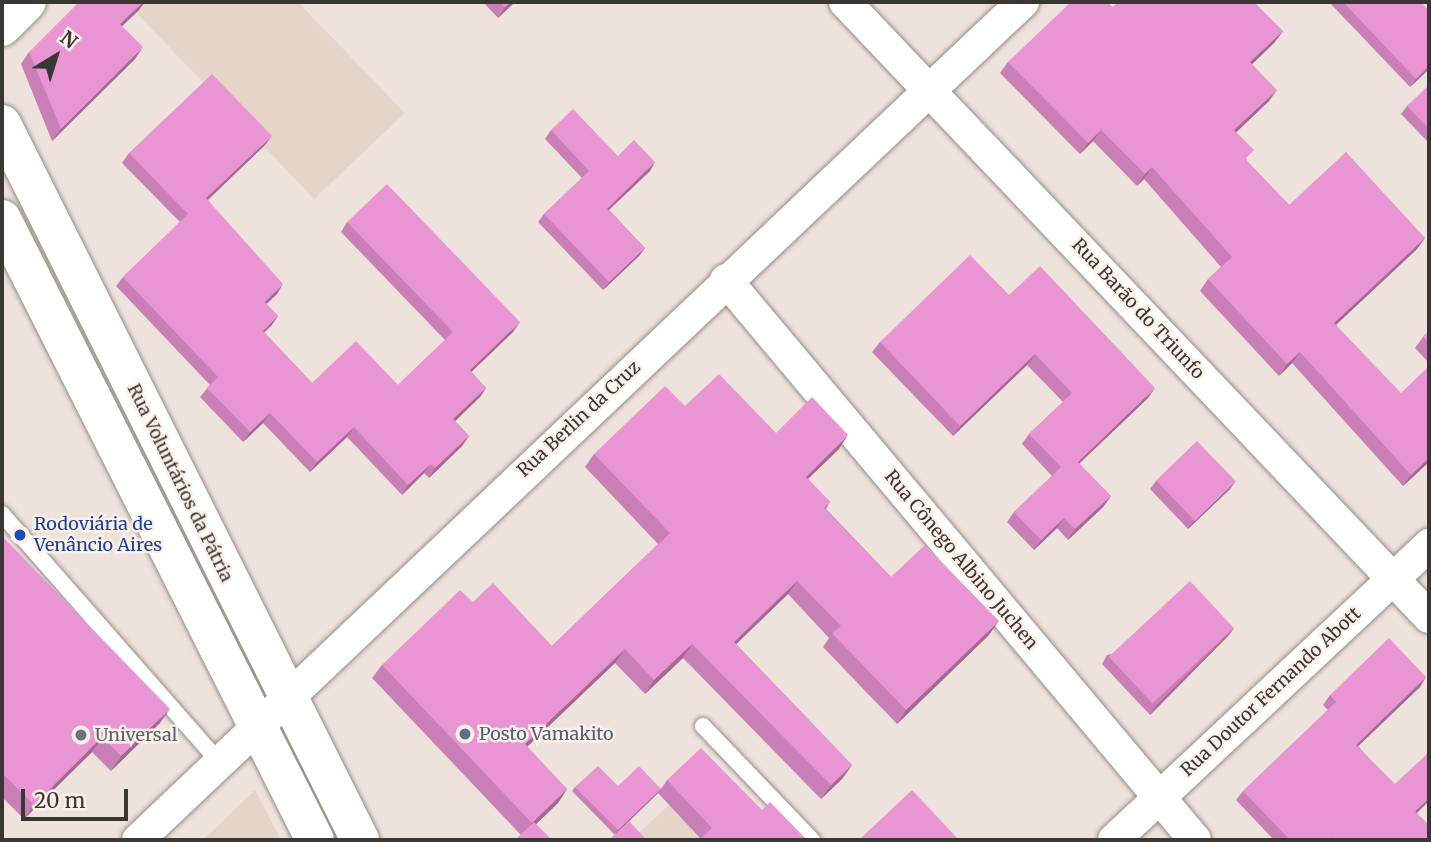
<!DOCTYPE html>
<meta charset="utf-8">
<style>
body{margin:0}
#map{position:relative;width:1431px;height:842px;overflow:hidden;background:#eee3dc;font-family:Merriweather,serif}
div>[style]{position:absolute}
.built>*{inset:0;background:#e6d4c9}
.roads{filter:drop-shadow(0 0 2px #968c85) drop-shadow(0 0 2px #968c85)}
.lane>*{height:16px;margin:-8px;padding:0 8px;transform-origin:8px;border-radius:8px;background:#fff}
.street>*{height:32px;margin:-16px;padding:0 16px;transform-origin:16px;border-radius:16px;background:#fff}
.secondary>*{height:38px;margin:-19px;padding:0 19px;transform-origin:19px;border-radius:19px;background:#fff}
.wall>*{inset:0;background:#c87fb5}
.shaded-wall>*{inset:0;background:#a36894}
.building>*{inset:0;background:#e994d3;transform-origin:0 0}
.dots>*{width:19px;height:19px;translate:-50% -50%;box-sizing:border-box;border:4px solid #fcf0e9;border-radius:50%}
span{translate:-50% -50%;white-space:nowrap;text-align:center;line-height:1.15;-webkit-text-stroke:5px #fcf0e9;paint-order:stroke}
.street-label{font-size:18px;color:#3a3633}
.transit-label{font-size:18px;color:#164399}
.left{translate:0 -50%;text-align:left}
.service-label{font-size:18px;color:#4e5e75}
.worship-label{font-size:18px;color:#5b616d}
.frame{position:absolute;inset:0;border:4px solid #3a3633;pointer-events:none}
.north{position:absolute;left:21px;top:21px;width:70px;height:70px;-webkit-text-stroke:5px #fcf0e9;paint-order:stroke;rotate:38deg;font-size:19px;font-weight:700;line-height:28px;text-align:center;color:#3a3633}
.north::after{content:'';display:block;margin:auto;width:24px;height:32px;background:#3a3633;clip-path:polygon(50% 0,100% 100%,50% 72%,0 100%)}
.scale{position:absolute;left:21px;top:789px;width:107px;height:32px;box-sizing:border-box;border:4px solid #3a3633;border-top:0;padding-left:9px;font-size:21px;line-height:24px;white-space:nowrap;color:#3a3633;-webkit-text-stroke:5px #fcf0e9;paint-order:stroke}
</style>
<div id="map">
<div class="built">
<div style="clip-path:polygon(126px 2px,298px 2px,405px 113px,314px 199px)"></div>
<div style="clip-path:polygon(711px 766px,784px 840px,631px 840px)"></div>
<div style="clip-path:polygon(255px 790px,281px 840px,203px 840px)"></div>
</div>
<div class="roads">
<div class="lane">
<div style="left:2px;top:514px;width:330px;rotate:48.8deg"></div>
<div style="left:703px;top:726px;width:158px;rotate:46.3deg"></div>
</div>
<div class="street">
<div style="left:845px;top:2px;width:848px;rotate:46.48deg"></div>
<div style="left:726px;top:280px;width:730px;rotate:50.05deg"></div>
<div style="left:138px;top:840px;width:1219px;rotate:-43.44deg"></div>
<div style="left:1114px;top:840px;width:432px;rotate:-43.1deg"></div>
</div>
<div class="secondary">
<div style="left:2px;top:27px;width:35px;rotate:-45deg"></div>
<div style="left:2px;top:124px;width:801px;rotate:63.43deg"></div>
<div style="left:2px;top:219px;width:695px;rotate:63.25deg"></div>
</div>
</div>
<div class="wall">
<div style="clip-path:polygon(483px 2px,515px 2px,498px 18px)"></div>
<div style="clip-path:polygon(1329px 2px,1421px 2px,1429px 69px,1410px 87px)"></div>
<div style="clip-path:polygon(1113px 7px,1283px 31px,1274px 43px,1252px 64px,1269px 101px,1236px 132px,1247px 161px,1289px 205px,1425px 238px,1417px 249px,1336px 325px,1429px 462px,1403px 486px,1292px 363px,1279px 376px,1200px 291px,1208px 279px,1221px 267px,1144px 179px,1137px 186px,1093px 141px,1080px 154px,1000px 73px,1008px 62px)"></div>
<div style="clip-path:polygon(139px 10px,122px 26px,135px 59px,52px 141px,21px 64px,29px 52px)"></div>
<div style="clip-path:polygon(1429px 89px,1429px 143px,1401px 114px,1407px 106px)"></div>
<div style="clip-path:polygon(551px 130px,618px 156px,650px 171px,609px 210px,645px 248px,639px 256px,603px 290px,538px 222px,544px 214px,582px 178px,545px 139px)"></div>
<div style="clip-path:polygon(265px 145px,208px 200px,277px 294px,266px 304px,278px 316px,271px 326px,264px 332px,312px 383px,398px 385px,445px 340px,341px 232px,347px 222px,513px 332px,471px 372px,486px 388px,480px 397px,455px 421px,469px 436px,462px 446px,429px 478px,424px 473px,402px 495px,347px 437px,310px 472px,263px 423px,243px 442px,200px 397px,210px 385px,116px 286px,123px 277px,180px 222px,122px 163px,129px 153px)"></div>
<div style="clip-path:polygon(1009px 295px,1148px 398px,1079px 464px,1111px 496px,1103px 507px,1068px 540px,1057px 528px,1034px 550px,1007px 522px,1014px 512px,1052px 476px,1022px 444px,1029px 434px,1063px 402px,1027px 365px,953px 436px,872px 352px,880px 342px)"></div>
<div style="clip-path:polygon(1429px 331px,1429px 363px,1415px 348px,1423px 337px)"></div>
<div style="clip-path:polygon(685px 406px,776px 433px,839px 449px,808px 479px,830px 502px,826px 509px,891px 577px,989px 635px,897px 724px,823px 647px,829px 638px,788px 594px,736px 644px,852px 765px,842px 779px,821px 799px,683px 658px,645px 694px,615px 663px,527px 747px,567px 789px,558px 803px,536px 824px,521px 835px,372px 678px,382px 665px,473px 602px,552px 646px,658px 544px,585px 467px,594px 454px)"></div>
<div style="clip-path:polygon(1156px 481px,1230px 489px,1188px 529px,1150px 489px)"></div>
<div style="clip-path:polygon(2px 536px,160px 723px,111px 771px,92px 752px,24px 819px,2px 797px)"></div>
<div style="clip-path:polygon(1234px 628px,1228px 636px,1150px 715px,1102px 664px,1107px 655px)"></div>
<div style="clip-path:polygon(1420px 687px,1358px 746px,1417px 813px,1429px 840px,1274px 840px,1236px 800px,1243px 791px,1328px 710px,1323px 705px,1330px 695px)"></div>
<div style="clip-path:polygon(667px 780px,762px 810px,701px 839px,658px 793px,615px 835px,572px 791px,575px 787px,618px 786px,661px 789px)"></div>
</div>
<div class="shaded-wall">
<div style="clip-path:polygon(143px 2px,145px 2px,139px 10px,112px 36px,120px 24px)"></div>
<div style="clip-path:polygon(511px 2px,515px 2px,498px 18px,505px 7px)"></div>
<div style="clip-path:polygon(1283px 31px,1274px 43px,1242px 74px,1250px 62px)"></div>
<div style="clip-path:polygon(143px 47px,135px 59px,52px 141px,61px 129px)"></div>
<div style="clip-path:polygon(1429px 66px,1429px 69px,1410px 87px,1416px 79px)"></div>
<div style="clip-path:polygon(1277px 90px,1269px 101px,1226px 142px,1234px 130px)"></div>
<div style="clip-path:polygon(1101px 130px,1093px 141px,1080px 154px,1088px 143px)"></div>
<div style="clip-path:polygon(272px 136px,265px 145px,199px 208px,206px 198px)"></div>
<div style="clip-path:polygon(655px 162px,650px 171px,601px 217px,607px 209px)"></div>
<div style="clip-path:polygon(1152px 167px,1144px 179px,1137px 186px,1145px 174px)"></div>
<div style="clip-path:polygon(1425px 238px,1417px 249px,1326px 334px,1334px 323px)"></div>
<div style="clip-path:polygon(645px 248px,639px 256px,603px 290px,609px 282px)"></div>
<div style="clip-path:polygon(283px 284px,277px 294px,258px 312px,265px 302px)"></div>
<div style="clip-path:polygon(278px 316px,271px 326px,256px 340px,263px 331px)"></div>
<div style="clip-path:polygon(520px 322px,513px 332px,463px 380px,470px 370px)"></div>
<div style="clip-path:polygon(1300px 352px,1292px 363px,1279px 376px,1287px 364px)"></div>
<div style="clip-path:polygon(1035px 354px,1027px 365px,953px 436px,960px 426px)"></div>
<div style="clip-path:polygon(486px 388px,480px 397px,447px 429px,453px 419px)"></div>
<div style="clip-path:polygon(1155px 388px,1148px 398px,1070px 472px,1078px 462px)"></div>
<div style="clip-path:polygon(270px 413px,263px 423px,243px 442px,250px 432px)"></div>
<div style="clip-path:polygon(354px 427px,347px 437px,310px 472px,317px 462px)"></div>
<div style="clip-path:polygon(848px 435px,839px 449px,796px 490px,806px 477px)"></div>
<div style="clip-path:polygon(469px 436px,462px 446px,429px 478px,435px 468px)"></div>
<div style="clip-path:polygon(1429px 458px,1429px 462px,1403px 486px,1411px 475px)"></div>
<div style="clip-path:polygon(431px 464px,424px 473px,402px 495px,408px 485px)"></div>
<div style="clip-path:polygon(1236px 481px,1230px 489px,1188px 529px,1194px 521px)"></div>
<div style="clip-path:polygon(1111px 496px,1103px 507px,1068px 540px,1075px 529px)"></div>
<div style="clip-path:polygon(1064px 518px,1057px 528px,1034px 550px,1041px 540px)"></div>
<div style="clip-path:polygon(797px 581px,788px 594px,724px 656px,734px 642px)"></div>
<div style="clip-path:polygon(999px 621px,989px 635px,897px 724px,906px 710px)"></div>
<div style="clip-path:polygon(1234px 628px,1228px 636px,1150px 715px,1156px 706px)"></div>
<div style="clip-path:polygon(692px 644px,683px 658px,645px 694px,654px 680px)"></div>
<div style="clip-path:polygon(625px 649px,615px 663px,515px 758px,525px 744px)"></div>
<div style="clip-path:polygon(1426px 677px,1420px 687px,1350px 754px,1356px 745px)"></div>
<div style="clip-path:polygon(170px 709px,160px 723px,111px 771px,121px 756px)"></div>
<div style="clip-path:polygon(102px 737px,92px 752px,24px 819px,34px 805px)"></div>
<div style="clip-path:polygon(852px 765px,842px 779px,821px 799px,831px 785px)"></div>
<div style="clip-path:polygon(567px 789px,558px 803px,523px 837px,532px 823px)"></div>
<div style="clip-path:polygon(661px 789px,658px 793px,615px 835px,618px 830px)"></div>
<div style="clip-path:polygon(1429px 798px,1429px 801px,1409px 821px,1415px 811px)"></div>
</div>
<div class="building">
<div style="clip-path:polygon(79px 2px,143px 2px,120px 24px,143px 47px,61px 129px,29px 52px)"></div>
<div style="clip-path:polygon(500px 2px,511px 2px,505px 7px)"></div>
<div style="clip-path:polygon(1071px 2px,1107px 2px,1113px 7px,1118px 2px,1254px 2px,1283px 31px,1250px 62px,1277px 90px,1234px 130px,1254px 150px,1245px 159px,1289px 205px,1346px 152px,1425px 238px,1334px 323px,1401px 393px,1429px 366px,1429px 458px,1411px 475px,1300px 352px,1287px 364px,1208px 279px,1232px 257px,1152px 167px,1145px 174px,1101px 130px,1088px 143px,1008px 62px)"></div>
<div style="clip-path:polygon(1343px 2px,1421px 2px,1429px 11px,1429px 66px,1416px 79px)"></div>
<div style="clip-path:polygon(212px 74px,272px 136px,206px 198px,283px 284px,265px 302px,278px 316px,263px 331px,312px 383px,356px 341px,398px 385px,453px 332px,347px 222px,387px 184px,520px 322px,470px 370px,486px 388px,453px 419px,469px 436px,435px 468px,431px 464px,408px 485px,354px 427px,317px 462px,270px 413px,250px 432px,207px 388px,218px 377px,123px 277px,188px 214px,129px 153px)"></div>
<div style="clip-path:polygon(1427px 87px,1429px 89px,1429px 129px,1407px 106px)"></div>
<div style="clip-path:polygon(573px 109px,618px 156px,634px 140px,655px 162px,607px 209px,645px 248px,609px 282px,544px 214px,589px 171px,551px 130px)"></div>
<div style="clip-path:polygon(970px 255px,1009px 295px,1040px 266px,1155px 388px,1078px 462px,1111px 496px,1075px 529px,1064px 518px,1041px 540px,1014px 512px,1061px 467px,1029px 434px,1072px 393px,1035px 354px,960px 426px,880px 342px)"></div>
<div style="clip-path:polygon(1429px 331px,1429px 343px,1423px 337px)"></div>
<div style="clip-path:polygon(719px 374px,776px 433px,812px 397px,848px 435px,806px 477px,830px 502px,824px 508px,891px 577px,925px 545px,999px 621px,906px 710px,832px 633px,841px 626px,797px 581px,734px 642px,852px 765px,831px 785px,692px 644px,654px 680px,625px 649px,525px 744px,567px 789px,532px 823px,382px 665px,460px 590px,473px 602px,493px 583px,552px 646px,670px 533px,594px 454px,665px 386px,685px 406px)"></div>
<div style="left:1197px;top:441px;width:56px;height:57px;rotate:46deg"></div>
<div style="clip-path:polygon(2px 536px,170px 709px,121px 756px,102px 737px,34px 805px,2px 773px)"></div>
<div style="left:1190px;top:581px;width:64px;height:111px;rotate:47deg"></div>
<div style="clip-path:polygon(1389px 638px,1426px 677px,1356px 745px,1395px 784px,1429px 752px,1429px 798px,1415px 811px,1429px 825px,1429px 840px,1334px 840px,1331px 837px,1327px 840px,1290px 840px,1243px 791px,1336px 702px,1330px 695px)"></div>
<div style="clip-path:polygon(701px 748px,762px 810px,770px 802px,807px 840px,699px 840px,712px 828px,667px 780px)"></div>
<div style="clip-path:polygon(598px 766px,618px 786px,639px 766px,661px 789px,618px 830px,575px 787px)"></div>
<div style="clip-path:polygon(912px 790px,959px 840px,859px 840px)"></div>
<div style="clip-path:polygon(629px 821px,647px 840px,609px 840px)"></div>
<div style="clip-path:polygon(534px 822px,552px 840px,515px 840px)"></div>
</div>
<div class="dots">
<div style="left:20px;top:535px;background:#1a4fb4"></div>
<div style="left:465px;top:734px;background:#5c6f8a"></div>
<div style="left:81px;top:735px;background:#6b7280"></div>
</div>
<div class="street-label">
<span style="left:1138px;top:309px;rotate:47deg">Rua Barão do Triunfo</span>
<span style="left:579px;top:419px;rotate:-43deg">Rua Berlin da Cruz</span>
<span style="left:180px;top:483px;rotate:64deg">Rua Voluntários da Pátria</span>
<span style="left:961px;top:560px;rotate:50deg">Rua Cônego Albino Juchen</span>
<span style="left:1271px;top:692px;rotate:-43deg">Rua Doutor Fernando Abott</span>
</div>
<div class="transit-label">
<span class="left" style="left:34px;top:535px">Rodoviária de<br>Venâncio Aires</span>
</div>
<div class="service-label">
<span class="left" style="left:479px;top:734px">Posto Vamakito</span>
</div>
<div class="worship-label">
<span class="left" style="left:95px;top:735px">Universal</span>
</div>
<div class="frame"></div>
<div class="north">N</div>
<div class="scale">20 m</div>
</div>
